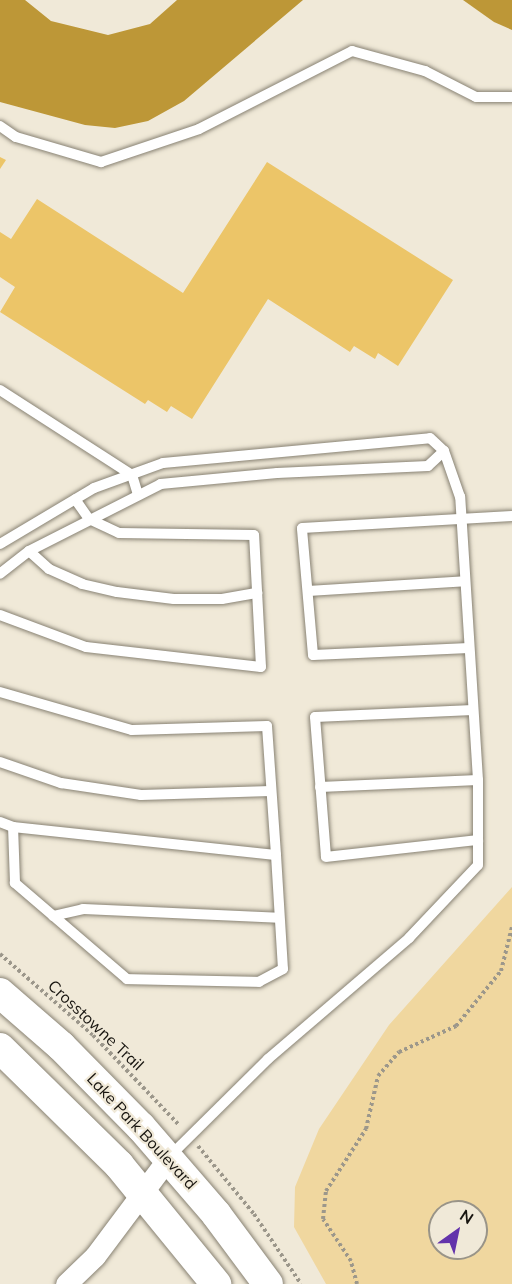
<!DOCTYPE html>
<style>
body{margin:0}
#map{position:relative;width:512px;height:1284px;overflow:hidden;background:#f0e9d8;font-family:Mulish,sans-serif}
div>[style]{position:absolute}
.green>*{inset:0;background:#f0d79f}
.water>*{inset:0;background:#bd9737}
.building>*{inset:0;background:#ecc568}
.path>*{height:4px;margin-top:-2px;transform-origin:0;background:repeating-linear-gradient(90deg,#9c978b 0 3px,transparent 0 6px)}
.roads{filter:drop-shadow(0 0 2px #888273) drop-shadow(0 0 2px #888273)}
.lane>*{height:10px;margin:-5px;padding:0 5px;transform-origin:5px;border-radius:5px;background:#fff}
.street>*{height:21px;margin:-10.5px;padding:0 10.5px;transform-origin:10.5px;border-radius:10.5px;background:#fff}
.secondary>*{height:30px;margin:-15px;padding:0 15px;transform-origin:15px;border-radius:15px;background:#fff}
span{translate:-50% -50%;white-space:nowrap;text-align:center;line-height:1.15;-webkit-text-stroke:4.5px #f0e9d8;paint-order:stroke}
.street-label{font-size:16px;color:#17140f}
.north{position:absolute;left:428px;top:1200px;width:60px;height:60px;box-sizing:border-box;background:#f0e9d8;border:2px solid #999488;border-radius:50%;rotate:33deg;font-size:16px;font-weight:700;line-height:24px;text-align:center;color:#17140f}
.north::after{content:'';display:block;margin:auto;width:21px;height:27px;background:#6333ab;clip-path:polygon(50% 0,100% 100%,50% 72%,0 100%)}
</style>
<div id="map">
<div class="green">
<div style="clip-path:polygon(evenodd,512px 887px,512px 1284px,326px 1284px,294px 1227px,295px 1187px,319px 1129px,389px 1025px,512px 887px,440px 1212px,476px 1212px,476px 1248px,440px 1248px,440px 1212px)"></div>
</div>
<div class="water">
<div style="clip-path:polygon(0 0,25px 0,51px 21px,108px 35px,150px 24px,177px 0,303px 0,184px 101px,148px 121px,115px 128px,85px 125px,0 102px)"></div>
<div style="clip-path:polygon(463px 0,512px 0,512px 30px,494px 22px)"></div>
</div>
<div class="building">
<div style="clip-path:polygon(0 157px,6px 160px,0 169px)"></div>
<div style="clip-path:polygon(267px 162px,453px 280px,398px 366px,378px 353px,375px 359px,354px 346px,350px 352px,268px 299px,192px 419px,171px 406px,167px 412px,148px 400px,145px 404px,0 312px,15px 287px,0 277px,0 232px,11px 239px,37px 199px,183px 293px)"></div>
</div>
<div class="path">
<div style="left:0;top:954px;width:123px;rotate:41.1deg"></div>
<div style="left:93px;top:1035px;width:124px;rotate:46.3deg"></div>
<div style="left:198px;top:1146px;width:88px;rotate:50.5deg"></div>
<div style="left:254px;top:1214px;width:84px;rotate:56.1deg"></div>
<div style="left:357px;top:1284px;width:24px;rotate:-105deg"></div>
<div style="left:351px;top:1261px;width:50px;rotate:-123.7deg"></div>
<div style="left:323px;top:1219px;width:28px;rotate:-84deg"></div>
<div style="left:326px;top:1191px;width:74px;rotate:-57.2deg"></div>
<div style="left:366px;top:1129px;width:54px;rotate:-77.2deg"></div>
<div style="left:378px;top:1076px;width:32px;rotate:-49deg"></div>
<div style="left:399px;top:1052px;width:63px;rotate:-24.5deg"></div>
<div style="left:456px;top:1026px;width:71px;rotate:-50.7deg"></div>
<div style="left:501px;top:971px;width:45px;rotate:-76deg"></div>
</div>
<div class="roads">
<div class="lane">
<div style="left:0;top:126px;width:19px;rotate:35deg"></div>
<div style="left:16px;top:137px;width:89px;rotate:16.4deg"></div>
<div style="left:101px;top:162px;width:103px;rotate:-18.6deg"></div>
<div style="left:199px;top:129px;width:172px;rotate:-27deg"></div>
<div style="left:352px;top:51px;width:76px;rotate:15.3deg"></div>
<div style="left:425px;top:71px;width:57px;rotate:27deg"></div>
<div style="left:476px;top:97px;width:36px"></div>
<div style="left:0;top:390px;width:157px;rotate:32.8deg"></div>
<div style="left:132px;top:475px;width:21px;rotate:73deg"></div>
<div style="left:0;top:544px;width:109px;rotate:-30.8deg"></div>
<div style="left:94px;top:488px;width:73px;rotate:-19.9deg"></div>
<div style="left:163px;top:463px;width:268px;rotate:-5.3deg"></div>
<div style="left:430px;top:438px;width:19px;rotate:43deg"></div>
<div style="left:444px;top:451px;width:22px;rotate:137deg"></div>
<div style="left:428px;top:466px;width:151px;rotate:177.3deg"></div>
<div style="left:277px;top:473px;width:117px;rotate:174.6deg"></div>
<div style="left:161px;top:484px;width:148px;rotate:153.1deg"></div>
<div style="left:29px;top:551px;width:37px;rotate:142deg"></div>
<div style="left:29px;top:551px;width:27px;rotate:42deg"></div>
<div style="left:49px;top:569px;width:36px;rotate:24deg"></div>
<div style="left:82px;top:584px;width:36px;rotate:13deg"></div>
<div style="left:117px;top:592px;width:57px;rotate:7deg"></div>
<div style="left:174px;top:599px;width:48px"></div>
<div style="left:222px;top:599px;width:36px;rotate:-10deg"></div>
<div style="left:308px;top:591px;width:157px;rotate:-3.6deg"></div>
<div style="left:0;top:615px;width:92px;rotate:20.4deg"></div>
<div style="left:86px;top:647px;width:176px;rotate:6.5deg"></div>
<div style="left:261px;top:667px;width:132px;rotate:-93deg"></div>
<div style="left:254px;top:535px;width:135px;rotate:-179.2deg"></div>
<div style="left:119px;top:533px;width:33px;rotate:-155deg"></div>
<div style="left:89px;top:519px;width:24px;rotate:-125deg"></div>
<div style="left:469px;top:648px;width:156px;rotate:177.4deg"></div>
<div style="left:313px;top:655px;width:127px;rotate:-95deg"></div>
<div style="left:302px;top:528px;width:210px;rotate:-3.3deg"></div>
<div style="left:0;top:692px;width:137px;rotate:16.1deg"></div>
<div style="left:132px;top:730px;width:135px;rotate:-1.7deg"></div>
<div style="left:267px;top:726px;width:129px;rotate:86deg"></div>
<div style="left:473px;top:710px;width:158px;rotate:177.5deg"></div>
<div style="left:315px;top:717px;width:140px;rotate:85.5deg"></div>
<div style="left:326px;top:857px;width:153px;rotate:-6.4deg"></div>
<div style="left:0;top:762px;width:65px;rotate:19deg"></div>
<div style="left:61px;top:783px;width:81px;rotate:8.5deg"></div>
<div style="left:141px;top:795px;width:130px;rotate:-1.8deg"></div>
<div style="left:320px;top:787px;width:158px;rotate:-2.5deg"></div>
<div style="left:0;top:822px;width:14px;rotate:21deg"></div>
<div style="left:13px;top:827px;width:264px;rotate:6.1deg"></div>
<div style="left:276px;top:855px;width:114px;rotate:86.5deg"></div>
<div style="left:283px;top:969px;width:27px;rotate:152deg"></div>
<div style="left:259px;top:982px;width:132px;rotate:-178.7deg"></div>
<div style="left:127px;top:979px;width:148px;rotate:-139.4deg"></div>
<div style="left:15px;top:883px;width:56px;rotate:-92deg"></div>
<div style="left:53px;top:916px;width:31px;rotate:-13deg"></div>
<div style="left:83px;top:909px;width:196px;rotate:2.6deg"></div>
<div style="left:169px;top:1157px;width:139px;rotate:-44.7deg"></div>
<div style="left:268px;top:1059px;width:186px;rotate:-40.6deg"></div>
<div style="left:409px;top:938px;width:100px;rotate:-46.6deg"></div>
<div style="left:478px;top:865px;width:85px;rotate:-90deg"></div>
<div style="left:478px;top:780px;width:284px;rotate:-93.6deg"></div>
<div style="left:460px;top:497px;width:49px;rotate:-109.2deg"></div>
</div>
<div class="street">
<div style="left:66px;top:1284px;width:40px;rotate:-44deg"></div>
<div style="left:95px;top:1256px;width:124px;rotate:-53.2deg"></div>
</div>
<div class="secondary">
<div style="left:0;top:993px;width:81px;rotate:41deg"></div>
<div style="left:61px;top:1046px;width:114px;rotate:45.4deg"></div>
<div style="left:141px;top:1127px;width:115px;rotate:49.2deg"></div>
<div style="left:216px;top:1214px;width:87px;rotate:53.4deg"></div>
<div style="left:0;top:1048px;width:167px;rotate:44.5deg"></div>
<div style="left:119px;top:1165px;width:154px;rotate:50.8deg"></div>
</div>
</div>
<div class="street-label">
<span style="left:96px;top:1025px;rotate:43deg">Crosstowne Trail</span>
<span style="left:142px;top:1131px;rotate:47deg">Lake Park Boulevard</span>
</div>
<div class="north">N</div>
</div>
